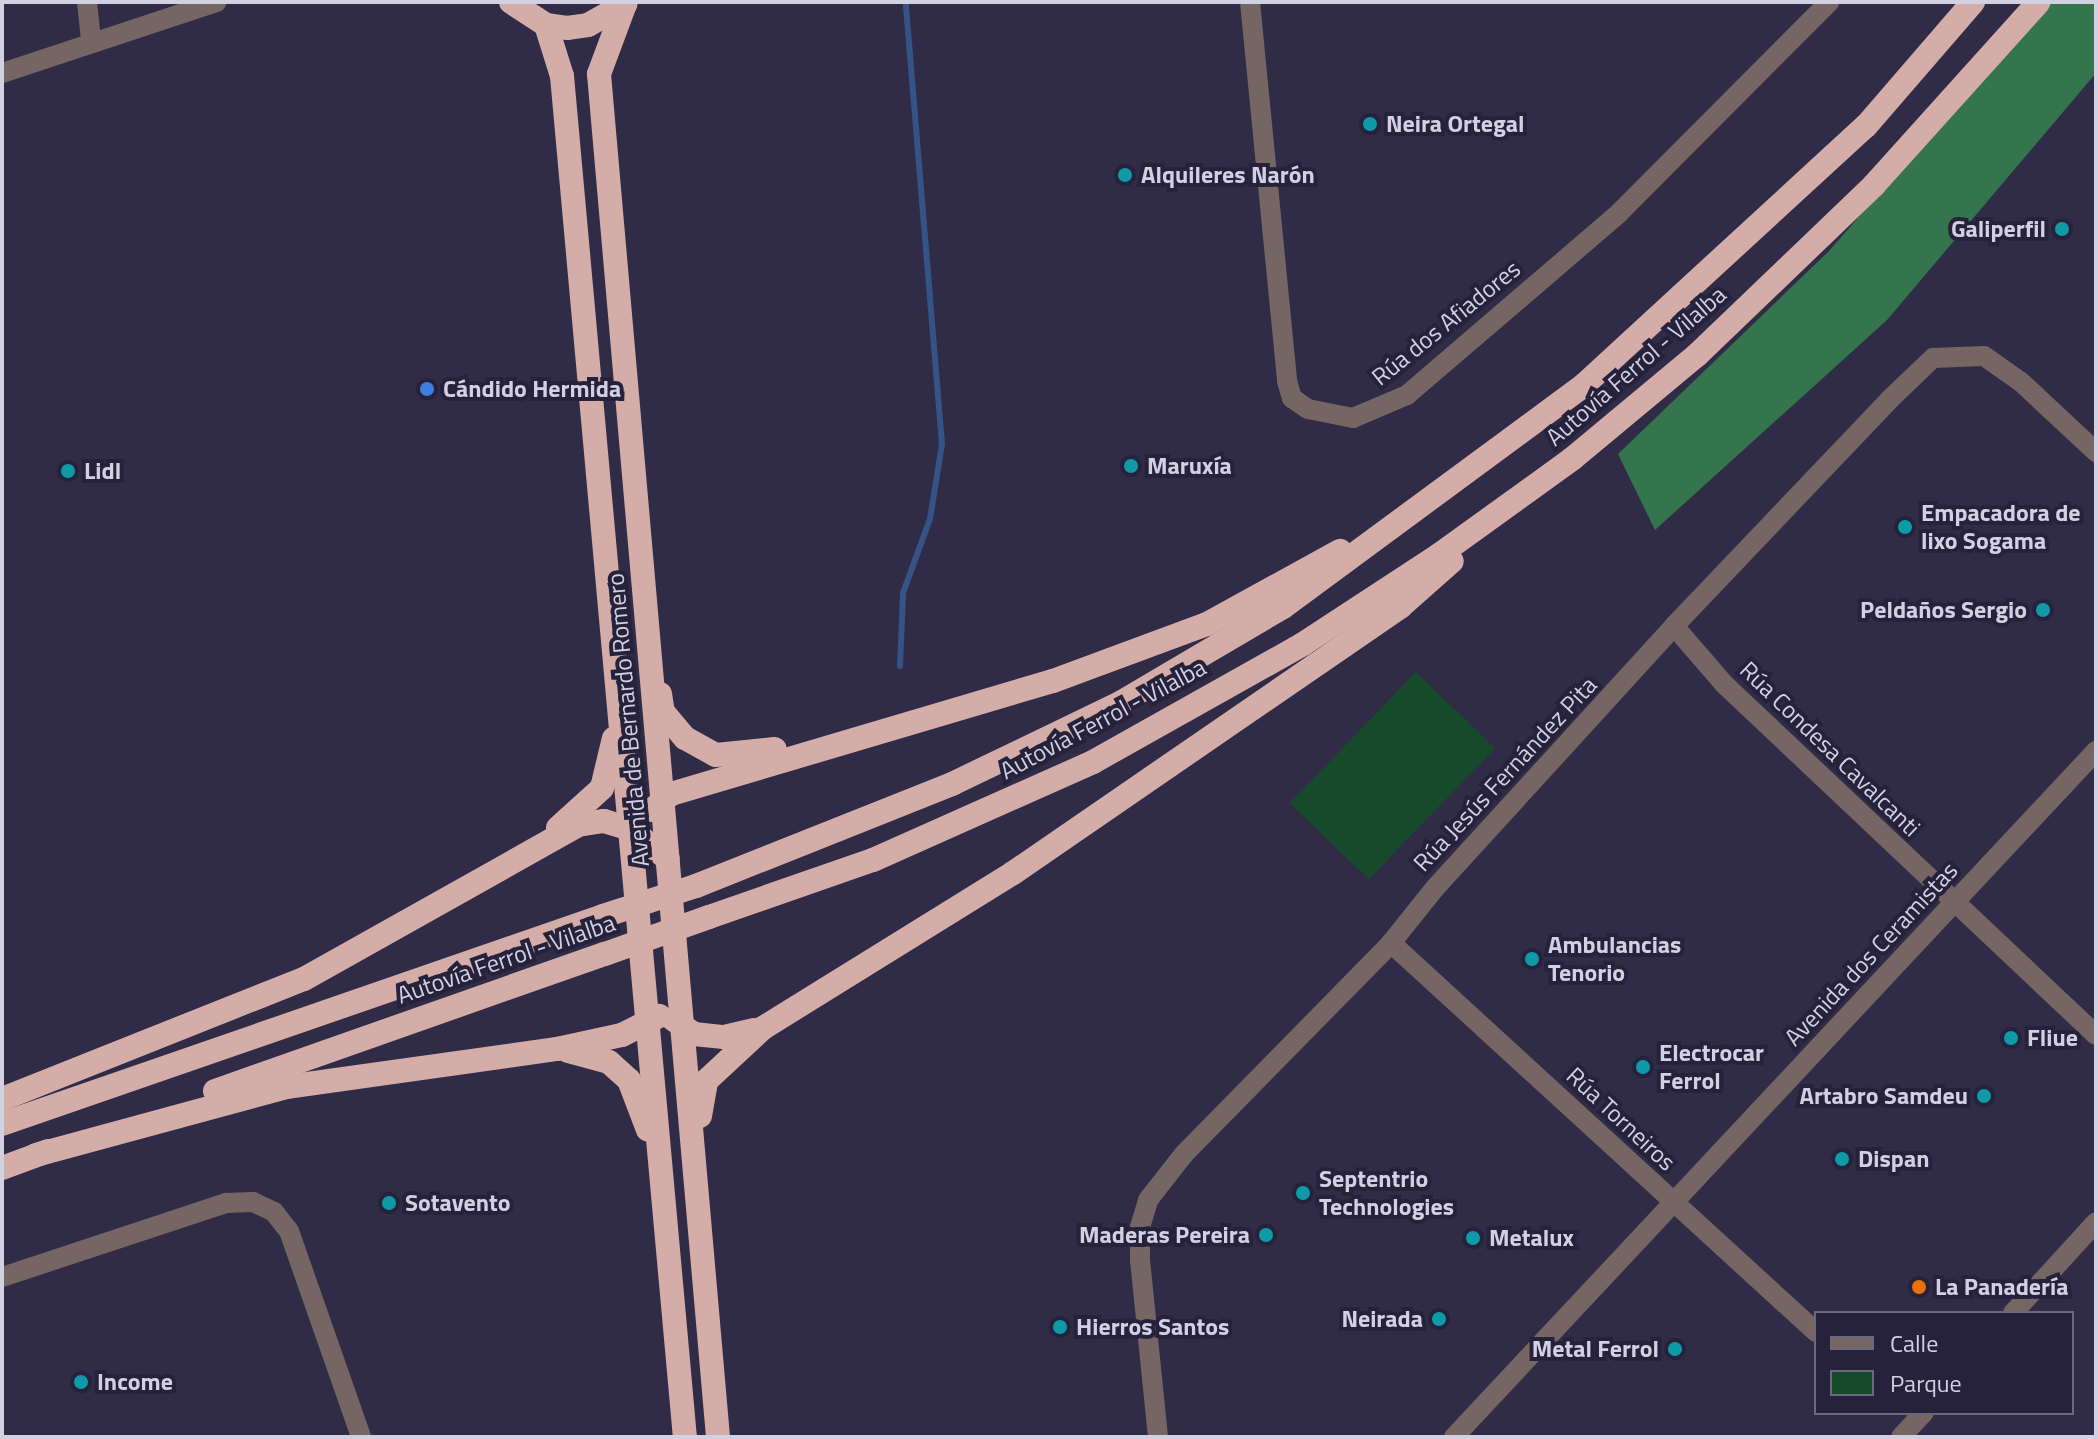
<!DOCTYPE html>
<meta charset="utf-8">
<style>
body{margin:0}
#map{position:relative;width:2098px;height:1439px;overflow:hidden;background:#302c47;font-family:"Titillium Web",sans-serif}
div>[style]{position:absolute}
.green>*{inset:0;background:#17492b;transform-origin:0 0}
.forest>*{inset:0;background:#35754d}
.stream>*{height:6px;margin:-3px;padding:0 3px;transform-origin:3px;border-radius:3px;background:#355386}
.minor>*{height:20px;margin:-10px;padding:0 10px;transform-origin:10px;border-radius:10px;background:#766663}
.highway>*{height:24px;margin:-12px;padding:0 12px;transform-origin:12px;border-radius:12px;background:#d5ada8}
.highway-bridge>*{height:24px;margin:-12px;padding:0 12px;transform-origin:12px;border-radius:12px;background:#d5ada8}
.dots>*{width:22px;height:22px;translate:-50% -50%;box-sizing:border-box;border:4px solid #27223c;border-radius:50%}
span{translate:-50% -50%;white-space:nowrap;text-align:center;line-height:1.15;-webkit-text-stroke:8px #27223c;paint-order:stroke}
.poi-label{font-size:24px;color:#d2d1e2;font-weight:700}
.left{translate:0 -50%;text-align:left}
.right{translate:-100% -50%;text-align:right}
.street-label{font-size:24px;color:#d2d1e2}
.frame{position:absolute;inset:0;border:4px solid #d2d1e2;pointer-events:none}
.legend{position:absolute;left:1814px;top:1311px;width:260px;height:104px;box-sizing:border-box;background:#27223c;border:2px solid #6b687e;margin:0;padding:10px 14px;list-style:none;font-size:24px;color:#d2d1e2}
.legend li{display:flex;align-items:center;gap:16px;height:40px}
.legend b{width:40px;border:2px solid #6b687e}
</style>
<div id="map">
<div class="green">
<div style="left:1416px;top:672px;width:110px;height:182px;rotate:44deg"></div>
</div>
<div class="forest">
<div style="clip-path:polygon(2046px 2px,2096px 2px,2096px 73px,1887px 320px,1655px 530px,1618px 454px,1829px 251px)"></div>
</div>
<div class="stream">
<div style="left:900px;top:666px;width:73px;rotate:-87.6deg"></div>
<div style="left:903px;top:593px;width:79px;rotate:-70deg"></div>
<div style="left:930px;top:519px;width:76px;rotate:-80.9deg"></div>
<div style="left:942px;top:444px;width:443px;rotate:-94.7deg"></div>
</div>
<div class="minor">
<div style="left:87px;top:2px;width:39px;rotate:84deg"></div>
<div style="left:1250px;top:2px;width:381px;rotate:84.4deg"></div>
<div style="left:1287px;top:381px;width:18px;rotate:74deg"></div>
<div style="left:1292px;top:398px;width:19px;rotate:35deg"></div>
<div style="left:1308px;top:409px;width:46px;rotate:11.3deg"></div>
<div style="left:1353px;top:418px;width:59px;rotate:-23.1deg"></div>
<div style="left:1407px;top:395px;width:279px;rotate:-40.6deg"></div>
<div style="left:1619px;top:213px;width:298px;rotate:-45.1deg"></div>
<div style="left:2px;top:73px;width:226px;rotate:-18.3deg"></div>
<div style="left:1674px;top:626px;width:77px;rotate:49.2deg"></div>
<div style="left:1724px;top:684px;width:511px;rotate:43.34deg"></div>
<div style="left:1391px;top:943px;width:576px;rotate:42.47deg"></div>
<div style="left:2px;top:1277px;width:236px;rotate:-18.3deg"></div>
<div style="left:226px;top:1203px;width:27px;rotate:-2deg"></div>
<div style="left:253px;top:1202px;width:23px;rotate:25deg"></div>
<div style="left:274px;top:1212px;width:24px;rotate:52deg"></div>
<div style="left:289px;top:1231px;width:218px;rotate:70.7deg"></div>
<div style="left:2013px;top:1313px;width:123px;rotate:-47.6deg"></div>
<div style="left:1158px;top:1437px;width:177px;rotate:-95.8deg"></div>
<div style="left:1140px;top:1261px;width:34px;rotate:-90deg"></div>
<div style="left:1140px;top:1227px;width:28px;rotate:-73deg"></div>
<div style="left:1148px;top:1200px;width:58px;rotate:-52deg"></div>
<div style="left:1184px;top:1154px;width:296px;rotate:-45.5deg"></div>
<div style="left:1391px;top:943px;width:70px;rotate:-51.3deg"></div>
<div style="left:1435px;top:888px;width:355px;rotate:-47.6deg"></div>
<div style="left:1674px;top:626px;width:312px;rotate:-46.4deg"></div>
<div style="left:1889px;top:400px;width:61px;rotate:-43.7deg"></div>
<div style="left:1933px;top:358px;width:51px;rotate:-2.2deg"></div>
<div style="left:1984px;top:356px;width:45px;rotate:35.1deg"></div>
<div style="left:2021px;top:382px;width:103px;rotate:43deg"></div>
<div style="left:1454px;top:1437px;width:940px;rotate:-46.9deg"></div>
<div style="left:1901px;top:1437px;width:33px;rotate:-47deg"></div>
</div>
<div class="highway">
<div style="left:511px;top:2px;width:42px;rotate:33.3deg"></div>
<div style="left:546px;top:25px;width:21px;rotate:8deg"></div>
<div style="left:567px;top:28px;width:21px;rotate:-8deg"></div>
<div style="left:588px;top:25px;width:43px;rotate:-29.6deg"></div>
<div style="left:625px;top:4px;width:75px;rotate:110.4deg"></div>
<div style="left:599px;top:74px;width:1368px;rotate:85.01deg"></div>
<div style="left:546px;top:25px;width:53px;rotate:72.6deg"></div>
<div style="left:562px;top:76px;width:1367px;rotate:84.84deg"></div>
<div style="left:660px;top:694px;width:18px;rotate:81deg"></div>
<div style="left:663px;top:712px;width:34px;rotate:50deg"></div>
<div style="left:685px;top:738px;width:35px;rotate:29deg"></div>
<div style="left:716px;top:755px;width:59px;rotate:-5.8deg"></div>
<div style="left:652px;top:810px;width:25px;rotate:-40deg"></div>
<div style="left:671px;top:794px;width:398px;rotate:-16.5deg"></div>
<div style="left:1053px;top:681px;width:164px;rotate:-20.3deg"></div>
<div style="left:1207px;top:624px;width:152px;rotate:-28.8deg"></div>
<div style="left:558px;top:828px;width:59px;rotate:-42.3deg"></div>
<div style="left:602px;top:788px;width:51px;rotate:-76.5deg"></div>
<div style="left:696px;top:886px;width:276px;rotate:-21.7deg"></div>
<div style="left:952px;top:784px;width:187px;rotate:-25.7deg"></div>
<div style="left:1120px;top:703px;width:189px;rotate:-30.5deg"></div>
<div style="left:1283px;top:607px;width:375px;rotate:-36.4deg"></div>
<div style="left:1585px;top:384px;width:381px;rotate:-42.6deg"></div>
<div style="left:1866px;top:126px;width:164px;rotate:-49.2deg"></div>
<div style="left:709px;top:917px;width:174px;rotate:-19.2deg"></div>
<div style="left:873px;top:860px;width:241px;rotate:-24deg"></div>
<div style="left:1093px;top:762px;width:241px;rotate:-29.3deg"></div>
<div style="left:1303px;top:644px;width:163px;rotate:-33.2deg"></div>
<div style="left:1439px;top:555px;width:164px;rotate:-35.8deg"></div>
<div style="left:1572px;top:459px;width:163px;rotate:-39.8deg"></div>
<div style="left:1697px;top:355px;width:245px;rotate:-43.8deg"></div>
<div style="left:1874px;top:185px;width:246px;rotate:-48deg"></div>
<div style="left:673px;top:1019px;width:26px;rotate:36deg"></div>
<div style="left:694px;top:1034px;width:30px;rotate:6deg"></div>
<div style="left:724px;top:1037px;width:31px;rotate:-13deg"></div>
<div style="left:568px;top:1051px;width:42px;rotate:15deg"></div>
<div style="left:609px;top:1062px;width:27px;rotate:42deg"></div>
<div style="left:629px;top:1080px;width:53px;rotate:69.2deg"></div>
<div style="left:215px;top:1091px;width:413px;rotate:-19.4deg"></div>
<div style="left:2px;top:1099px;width:325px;rotate:-21.7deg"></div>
<div style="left:304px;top:979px;width:314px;rotate:-29.3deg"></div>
<div style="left:578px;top:825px;width:26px;rotate:-9deg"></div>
<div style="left:604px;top:821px;width:27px;rotate:17deg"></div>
<div style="left:630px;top:829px;width:48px;rotate:38.3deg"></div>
<div style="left:700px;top:1116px;width:36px;rotate:-80deg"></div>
<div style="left:706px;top:1081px;width:78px;rotate:-42.9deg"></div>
<div style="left:763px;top:1028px;width:294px;rotate:-31.8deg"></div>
<div style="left:1013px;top:873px;width:470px;rotate:-34.5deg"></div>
<div style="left:1400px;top:607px;width:69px;rotate:-41.5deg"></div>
<div style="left:2px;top:1124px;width:636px;rotate:-19.09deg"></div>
<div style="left:36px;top:1155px;width:259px;rotate:-15.2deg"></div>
<div style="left:286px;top:1087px;width:274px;rotate:-8deg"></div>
<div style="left:557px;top:1049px;width:66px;rotate:-12.2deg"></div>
<div style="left:622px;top:1035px;width:42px;rotate:-27.2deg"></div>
<div style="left:2px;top:1168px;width:49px;rotate:-20.3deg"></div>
</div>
<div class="highway-bridge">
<div style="left:603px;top:916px;width:98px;rotate:-17.9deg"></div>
<div style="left:605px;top:954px;width:110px;rotate:-19.6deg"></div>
</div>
<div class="dots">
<div style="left:1370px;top:124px;background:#0f9aa8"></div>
<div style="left:1125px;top:175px;background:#0f9aa8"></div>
<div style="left:2062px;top:229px;background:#0f9aa8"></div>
<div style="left:427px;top:389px;background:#3f7fe0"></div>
<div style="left:1131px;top:466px;background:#0f9aa8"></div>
<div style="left:68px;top:471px;background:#0f9aa8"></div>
<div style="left:1905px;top:527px;background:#0f9aa8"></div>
<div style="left:2043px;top:610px;background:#0f9aa8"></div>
<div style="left:1532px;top:959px;background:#0f9aa8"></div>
<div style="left:2011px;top:1038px;background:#0f9aa8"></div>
<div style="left:1643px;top:1067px;background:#0f9aa8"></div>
<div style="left:1984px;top:1096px;background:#0f9aa8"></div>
<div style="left:1842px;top:1159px;background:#0f9aa8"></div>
<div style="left:1303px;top:1193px;background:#0f9aa8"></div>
<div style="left:389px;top:1203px;background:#0f9aa8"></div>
<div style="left:1266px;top:1235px;background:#0f9aa8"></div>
<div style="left:1473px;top:1238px;background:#0f9aa8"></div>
<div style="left:1919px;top:1287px;background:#e8710a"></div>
<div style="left:1439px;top:1319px;background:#0f9aa8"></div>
<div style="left:1060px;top:1327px;background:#0f9aa8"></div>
<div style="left:1675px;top:1349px;background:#0f9aa8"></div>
<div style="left:81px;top:1382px;background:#0f9aa8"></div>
</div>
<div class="poi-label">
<span class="left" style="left:1386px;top:124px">Neira Ortegal</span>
<span class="left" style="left:1141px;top:175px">Alquileres Narón</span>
<span class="right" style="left:2046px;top:229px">Galiperfil</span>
<span class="left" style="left:443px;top:389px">Cándido Hermida</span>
<span class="left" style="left:1147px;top:466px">Maruxía</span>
<span class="left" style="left:84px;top:471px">Lidl</span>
<span class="left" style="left:1921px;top:527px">Empacadora de<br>lixo Sogama</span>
<span class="right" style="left:2027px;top:610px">Peldaños Sergio</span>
<span class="left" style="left:1548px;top:959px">Ambulancias<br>Tenorio</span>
<span class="left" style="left:2027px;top:1038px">Fliue</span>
<span class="left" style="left:1659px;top:1067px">Electrocar<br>Ferrol</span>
<span class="right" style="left:1968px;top:1096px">Artabro Samdeu</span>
<span class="left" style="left:1858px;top:1159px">Dispan</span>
<span class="left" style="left:1319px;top:1193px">Septentrio<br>Technologies</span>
<span class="left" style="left:405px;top:1203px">Sotavento</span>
<span class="right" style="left:1250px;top:1235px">Maderas Pereira</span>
<span class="left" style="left:1489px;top:1238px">Metalux</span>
<span class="left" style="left:1935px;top:1287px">La Panadería</span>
<span class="right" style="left:1423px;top:1319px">Neirada</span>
<span class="left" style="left:1076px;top:1327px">Hierros Santos</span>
<span class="right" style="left:1659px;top:1349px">Metal Ferrol</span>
<span class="left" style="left:97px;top:1382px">Income</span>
</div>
<div class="street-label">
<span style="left:1446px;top:323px;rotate:-39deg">Rúa dos Afiadores</span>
<span style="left:1636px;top:366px;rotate:-41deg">Autovía Ferrol - Vilalba</span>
<span style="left:1103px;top:719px;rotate:-28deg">Autovía Ferrol - Vilalba</span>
<span style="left:628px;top:720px;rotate:-95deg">Avenida de Bernardo Romero</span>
<span style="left:1830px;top:749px;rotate:44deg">Rúa Condesa Cavalcanti</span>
<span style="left:1505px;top:774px;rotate:-47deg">Rúa Jesús Fernández Pita</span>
<span style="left:1871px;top:954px;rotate:-47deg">Avenida dos Ceramistas</span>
<span style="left:506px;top:959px;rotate:-19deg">Autovía Ferrol - Vilalba</span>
<span style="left:1621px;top:1119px;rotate:43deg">Rúa Torneiros</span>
</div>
<div class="frame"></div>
<ul class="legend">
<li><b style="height:10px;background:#766663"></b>Calle</li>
<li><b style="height:22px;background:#17492b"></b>Parque</li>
</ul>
</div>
